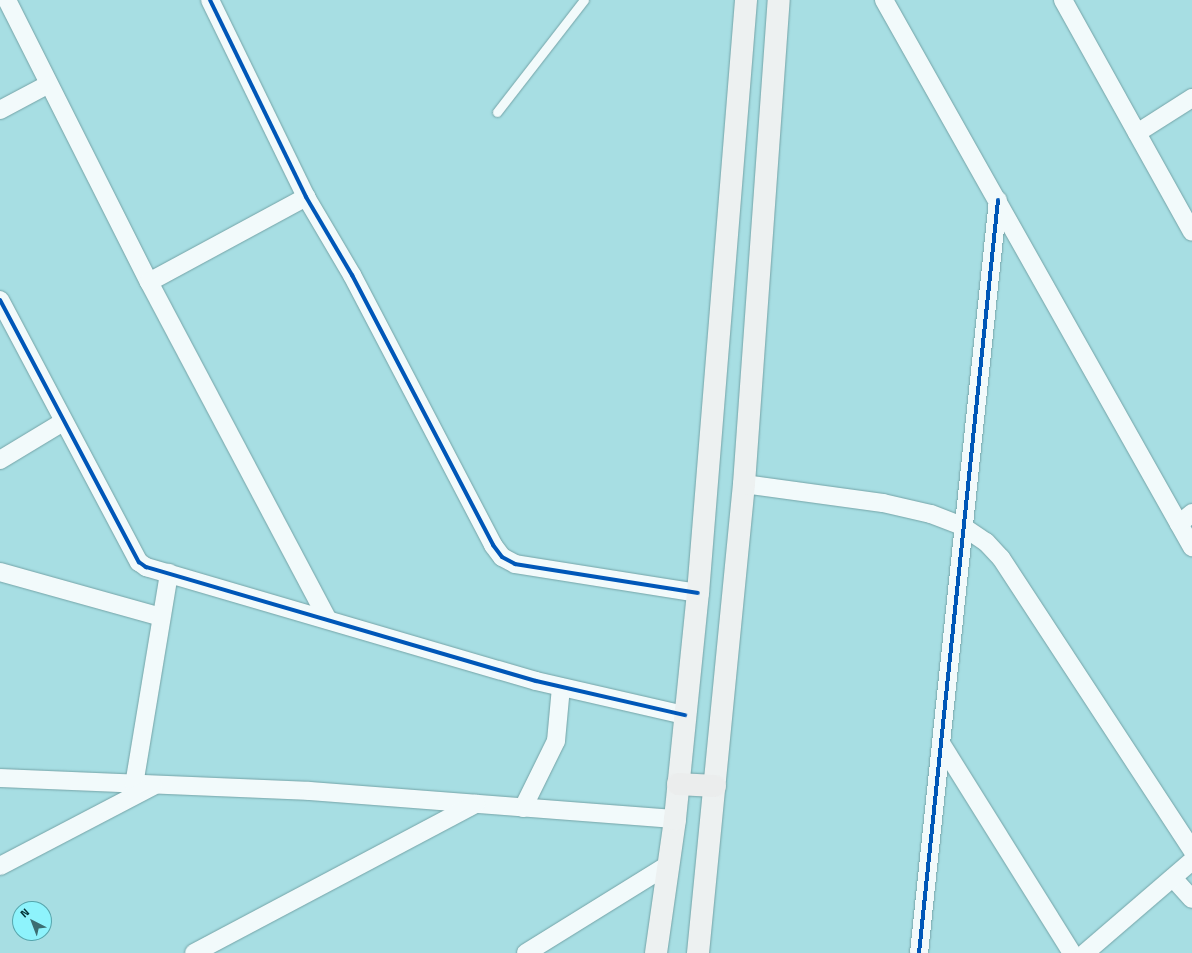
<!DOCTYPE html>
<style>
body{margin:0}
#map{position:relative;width:1192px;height:953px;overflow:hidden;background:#a7dee3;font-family:"Titillium Web",sans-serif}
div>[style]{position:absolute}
.roads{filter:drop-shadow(0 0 1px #74a3a7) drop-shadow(0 0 1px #74a3a7)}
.service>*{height:9px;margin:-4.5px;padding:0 4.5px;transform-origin:4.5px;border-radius:4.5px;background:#f2fafb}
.minor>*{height:18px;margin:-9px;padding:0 9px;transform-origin:9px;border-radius:9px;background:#f2fafb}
.primary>*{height:22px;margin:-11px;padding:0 11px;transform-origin:11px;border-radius:11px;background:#edf1f1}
.trunk>*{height:22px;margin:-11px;padding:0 11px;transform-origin:11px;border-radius:11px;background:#ebeded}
.cycleway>*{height:4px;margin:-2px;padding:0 2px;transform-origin:2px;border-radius:2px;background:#0057b8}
span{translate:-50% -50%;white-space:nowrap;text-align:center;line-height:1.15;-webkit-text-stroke:3px #8ef3fc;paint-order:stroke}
.north{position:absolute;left:12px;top:901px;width:40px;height:40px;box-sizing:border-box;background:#8ef3fc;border:1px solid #56a5ac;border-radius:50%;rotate:318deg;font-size:11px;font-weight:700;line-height:16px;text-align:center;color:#023135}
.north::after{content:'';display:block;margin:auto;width:14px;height:18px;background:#3c6e72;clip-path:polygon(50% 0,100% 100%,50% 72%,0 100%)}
</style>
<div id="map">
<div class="roads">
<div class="service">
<div style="left:497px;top:112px;width:142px;rotate:-52.2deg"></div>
</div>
<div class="minor">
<div style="left:7px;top:0;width:316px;rotate:63.3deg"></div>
<div style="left:149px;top:282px;width:382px;rotate:62.1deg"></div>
<div style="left:210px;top:0;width:219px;rotate:64deg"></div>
<div style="left:306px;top:197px;width:91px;rotate:59.5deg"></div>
<div style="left:352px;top:275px;width:305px;rotate:62.4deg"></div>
<div style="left:493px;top:545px;width:15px;rotate:53deg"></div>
<div style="left:502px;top:557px;width:15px;rotate:28deg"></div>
<div style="left:515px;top:564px;width:185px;rotate:9deg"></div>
<div style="left:884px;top:0;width:628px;rotate:60.62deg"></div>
<div style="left:1063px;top:0;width:265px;rotate:60.9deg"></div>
<div style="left:0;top:110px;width:53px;rotate:-28deg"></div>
<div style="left:1137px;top:133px;width:65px;rotate:-32.5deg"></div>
<div style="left:149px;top:282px;width:179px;rotate:-28.4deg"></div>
<div style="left:0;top:300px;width:297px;rotate:62.1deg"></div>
<div style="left:139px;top:562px;width:9px;rotate:36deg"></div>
<div style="left:146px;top:567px;width:406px;rotate:16.3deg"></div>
<div style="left:536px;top:681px;width:153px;rotate:12.9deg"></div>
<div style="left:0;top:460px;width:74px;rotate:-31.1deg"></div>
<div style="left:744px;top:484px;width:140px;rotate:7.8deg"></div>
<div style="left:883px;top:503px;width:49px;rotate:12.9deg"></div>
<div style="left:931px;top:514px;width:33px;rotate:21deg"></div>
<div style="left:962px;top:526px;width:29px;rotate:34deg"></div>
<div style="left:986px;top:542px;width:22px;rotate:47deg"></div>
<div style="left:1001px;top:558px;width:349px;rotate:56.8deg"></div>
<div style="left:1179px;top:524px;width:17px;rotate:-40deg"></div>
<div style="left:0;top:572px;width:167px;rotate:15.6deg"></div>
<div style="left:942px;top:745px;width:245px;rotate:58deg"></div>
<div style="left:0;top:778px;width:309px;rotate:2.4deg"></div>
<div style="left:309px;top:791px;width:367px;rotate:4.4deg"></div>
<div style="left:134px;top:785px;width:215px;rotate:-80.6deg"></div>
<div style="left:523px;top:808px;width:75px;rotate:-63.8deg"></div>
<div style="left:556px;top:741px;width:54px;rotate:-84.7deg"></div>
<div style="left:0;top:866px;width:173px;rotate:-27.6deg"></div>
<div style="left:1173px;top:878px;width:28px;rotate:48deg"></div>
<div style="left:194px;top:953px;width:319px;rotate:-27.9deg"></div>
<div style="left:526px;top:953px;width:167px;rotate:-31.8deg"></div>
<div style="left:919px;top:953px;width:757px;rotate:-84.01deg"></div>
<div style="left:1085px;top:953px;width:141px;rotate:-40.7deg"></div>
</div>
<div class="primary">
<div style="left:656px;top:953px;width:135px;rotate:-81.9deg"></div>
<div style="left:675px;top:819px;width:227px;rotate:-84.2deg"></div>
<div style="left:698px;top:593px;width:595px;rotate:-85.37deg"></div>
<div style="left:698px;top:953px;width:471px;rotate:-84.4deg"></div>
<div style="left:744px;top:484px;width:485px;rotate:-85.9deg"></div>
</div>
<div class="trunk">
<div style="left:678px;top:784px;width:37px;rotate:3deg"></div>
</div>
</div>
<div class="cycleway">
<div style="left:210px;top:0;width:219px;rotate:64deg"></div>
<div style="left:306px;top:197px;width:91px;rotate:59.5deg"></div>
<div style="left:352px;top:275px;width:305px;rotate:62.4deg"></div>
<div style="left:493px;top:545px;width:15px;rotate:53deg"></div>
<div style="left:502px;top:557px;width:15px;rotate:28deg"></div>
<div style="left:515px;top:564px;width:185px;rotate:9deg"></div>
<div style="left:0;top:300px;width:297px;rotate:62.1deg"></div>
<div style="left:139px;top:562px;width:9px;rotate:36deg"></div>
<div style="left:146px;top:567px;width:406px;rotate:16.3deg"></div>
<div style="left:536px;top:681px;width:153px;rotate:12.9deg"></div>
<div style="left:919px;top:953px;width:757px;rotate:-84.01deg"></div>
</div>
<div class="north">N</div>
</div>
